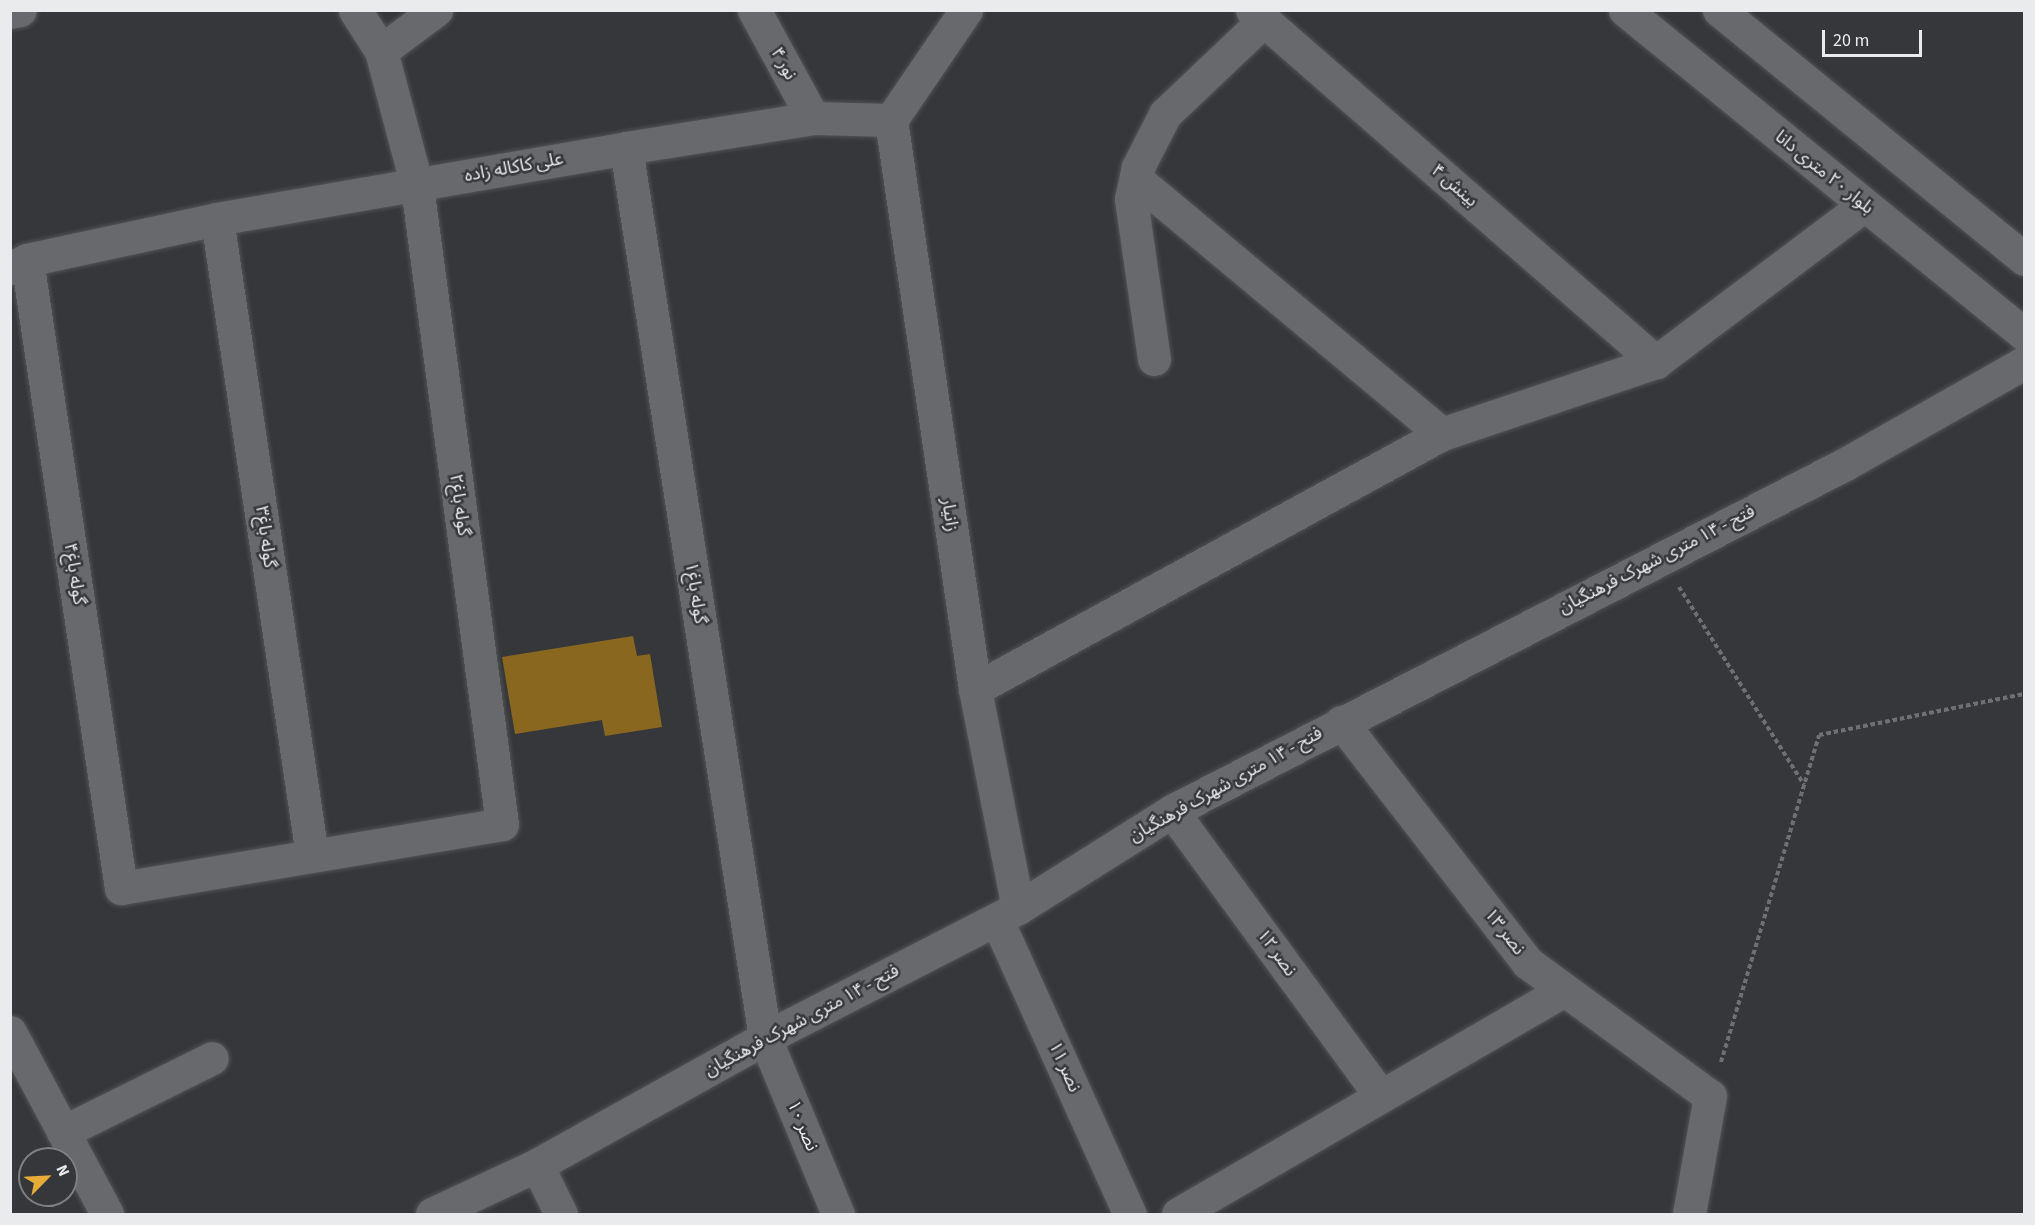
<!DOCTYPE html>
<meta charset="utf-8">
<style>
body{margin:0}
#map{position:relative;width:2035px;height:1225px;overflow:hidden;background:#36373a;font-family:"Source Sans 3","Noto Sans Arabic",sans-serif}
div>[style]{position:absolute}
.building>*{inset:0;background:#8a671f}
.path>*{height:4px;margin-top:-2px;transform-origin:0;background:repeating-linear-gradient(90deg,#6f7073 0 4.5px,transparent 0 7.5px)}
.roads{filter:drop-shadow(0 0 2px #535356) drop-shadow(0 0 2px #535356)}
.minor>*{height:33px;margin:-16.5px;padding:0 16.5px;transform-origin:16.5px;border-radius:16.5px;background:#68696c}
span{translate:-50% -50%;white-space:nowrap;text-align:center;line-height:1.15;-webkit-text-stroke:5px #36373a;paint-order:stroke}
.street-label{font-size:18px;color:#eaebed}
.frame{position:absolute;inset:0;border:12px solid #eaebed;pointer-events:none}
.north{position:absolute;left:18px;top:1147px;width:60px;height:60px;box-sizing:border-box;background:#36373a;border:2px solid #7e7f82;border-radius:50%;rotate:66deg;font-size:16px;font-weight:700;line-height:24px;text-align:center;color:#eaebed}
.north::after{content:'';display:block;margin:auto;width:21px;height:27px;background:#e6ac36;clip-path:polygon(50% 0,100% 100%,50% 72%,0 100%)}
.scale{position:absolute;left:1822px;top:30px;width:100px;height:27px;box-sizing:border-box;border:3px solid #eaebed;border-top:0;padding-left:8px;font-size:18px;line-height:21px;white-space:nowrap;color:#eaebed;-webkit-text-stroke:4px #36373a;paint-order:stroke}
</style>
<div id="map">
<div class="building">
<div style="clip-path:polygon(633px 636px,637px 656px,650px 654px,662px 727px,605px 736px,602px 720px,515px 734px,502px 657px)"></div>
</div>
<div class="path">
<div style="left:1679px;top:587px;width:234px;rotate:57.7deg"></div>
<div style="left:1721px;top:1062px;width:341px;rotate:-73.3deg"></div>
<div style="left:1819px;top:735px;width:209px;rotate:-11.3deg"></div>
</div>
<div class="roads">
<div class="minor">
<div style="left:355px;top:10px;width:49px;rotate:57.6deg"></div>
<div style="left:754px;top:10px;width:123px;rotate:61.4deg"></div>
<div style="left:1252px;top:10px;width:536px;rotate:41.07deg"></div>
<div style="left:1625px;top:10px;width:514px;rotate:39.08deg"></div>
<div style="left:1719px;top:10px;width:394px;rotate:39.2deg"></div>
<div style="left:10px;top:12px;width:10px;rotate:-11deg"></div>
<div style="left:891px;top:120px;width:575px;rotate:81.6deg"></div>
<div style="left:975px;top:689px;width:223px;rotate:78.9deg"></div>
<div style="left:626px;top:148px;width:901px;rotate:81.12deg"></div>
<div style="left:765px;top:1038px;width:191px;rotate:67.5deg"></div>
<div style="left:1136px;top:179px;width:398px;rotate:39.8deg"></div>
<div style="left:217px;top:219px;width:643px;rotate:81.5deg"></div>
<div style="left:27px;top:260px;width:635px;rotate:81.49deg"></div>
<div style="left:121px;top:888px;width:386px;rotate:-9.5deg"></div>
<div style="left:502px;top:824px;width:644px;rotate:-97.59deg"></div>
<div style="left:417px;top:186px;width:140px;rotate:-104.9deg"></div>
<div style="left:381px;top:51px;width:69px;rotate:-36.7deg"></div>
<div style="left:10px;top:268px;width:19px;rotate:-25deg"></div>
<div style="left:27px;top:260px;width:194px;rotate:-12.2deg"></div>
<div style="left:217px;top:219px;width:415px;rotate:-9.8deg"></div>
<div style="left:626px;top:148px;width:189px;rotate:-9.1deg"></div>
<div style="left:813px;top:118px;width:78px;rotate:1.5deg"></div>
<div style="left:891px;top:120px;width:133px;rotate:-55.7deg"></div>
<div style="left:1154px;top:359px;width:162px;rotate:-98.2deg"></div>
<div style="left:1131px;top:199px;width:33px;rotate:-78deg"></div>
<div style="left:1138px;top:167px;width:59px;rotate:-63deg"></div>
<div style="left:1165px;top:114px;width:137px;rotate:-43.5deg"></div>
<div style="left:975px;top:689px;width:532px;rotate:-28.64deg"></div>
<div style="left:1442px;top:434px;width:226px;rotate:-18.6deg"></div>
<div style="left:1656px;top:362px;width:261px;rotate:-37deg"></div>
<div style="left:1341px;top:722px;width:305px;rotate:52.2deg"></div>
<div style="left:1528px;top:963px;width:225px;rotate:36.2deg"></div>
<div style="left:1710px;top:1096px;width:120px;rotate:100.1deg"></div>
<div style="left:1172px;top:811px;width:352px;rotate:53.8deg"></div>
<div style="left:997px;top:920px;width:323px;rotate:65.7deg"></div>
<div style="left:10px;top:1032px;width:206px;rotate:61.9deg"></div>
<div style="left:63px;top:1132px;width:166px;rotate:-26.4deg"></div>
<div style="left:537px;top:1165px;width:55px;rotate:63.9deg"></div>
<div style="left:432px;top:1214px;width:116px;rotate:-25deg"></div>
<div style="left:537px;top:1165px;width:261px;rotate:-29.1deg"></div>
<div style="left:765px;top:1038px;width:284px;rotate:-27.2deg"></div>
<div style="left:1018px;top:908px;width:182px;rotate:-32.2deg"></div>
<div style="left:1172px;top:811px;width:759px;rotate:-27.27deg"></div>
<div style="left:1847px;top:463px;width:203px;rotate:-29.5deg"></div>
<div style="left:1178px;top:1214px;width:446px;rotate:-30.1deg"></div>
</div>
</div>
<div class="street-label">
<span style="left:783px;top:64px;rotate:61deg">نور ۴</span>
<span style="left:514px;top:168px;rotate:-10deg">علی کاکاله زاده</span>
<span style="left:1824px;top:173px;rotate:39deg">بلوار ۲۰ متری دانا</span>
<span style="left:1454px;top:186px;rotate:41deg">بینش ۴</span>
<span style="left:459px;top:505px;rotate:82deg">گوله باغ۲</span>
<span style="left:949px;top:515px;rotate:82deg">زانیار</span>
<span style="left:265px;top:537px;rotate:82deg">گوله باغ۳</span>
<span style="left:1657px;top:560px;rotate:-27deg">فتح - ۱۴ متری شهرک فرهنگیان</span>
<span style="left:74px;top:574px;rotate:81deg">گوله باغ۴</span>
<span style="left:695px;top:593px;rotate:81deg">گوله باغ۱</span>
<span style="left:1226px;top:785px;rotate:-29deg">فتح - ۱۴ متری شهرک فرهنگیان</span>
<span style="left:1504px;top:932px;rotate:52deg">نصر ۱۳</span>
<span style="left:1276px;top:953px;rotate:54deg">نصر ۱۲</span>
<span style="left:802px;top:1021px;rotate:-28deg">فتح - ۱۴ متری شهرک فرهنگیان</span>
<span style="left:1064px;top:1067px;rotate:66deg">نصر ۱۱</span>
<span style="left:802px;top:1126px;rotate:67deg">نصر ۱۰</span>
</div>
<div class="frame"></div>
<div class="north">N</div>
<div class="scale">20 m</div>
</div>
